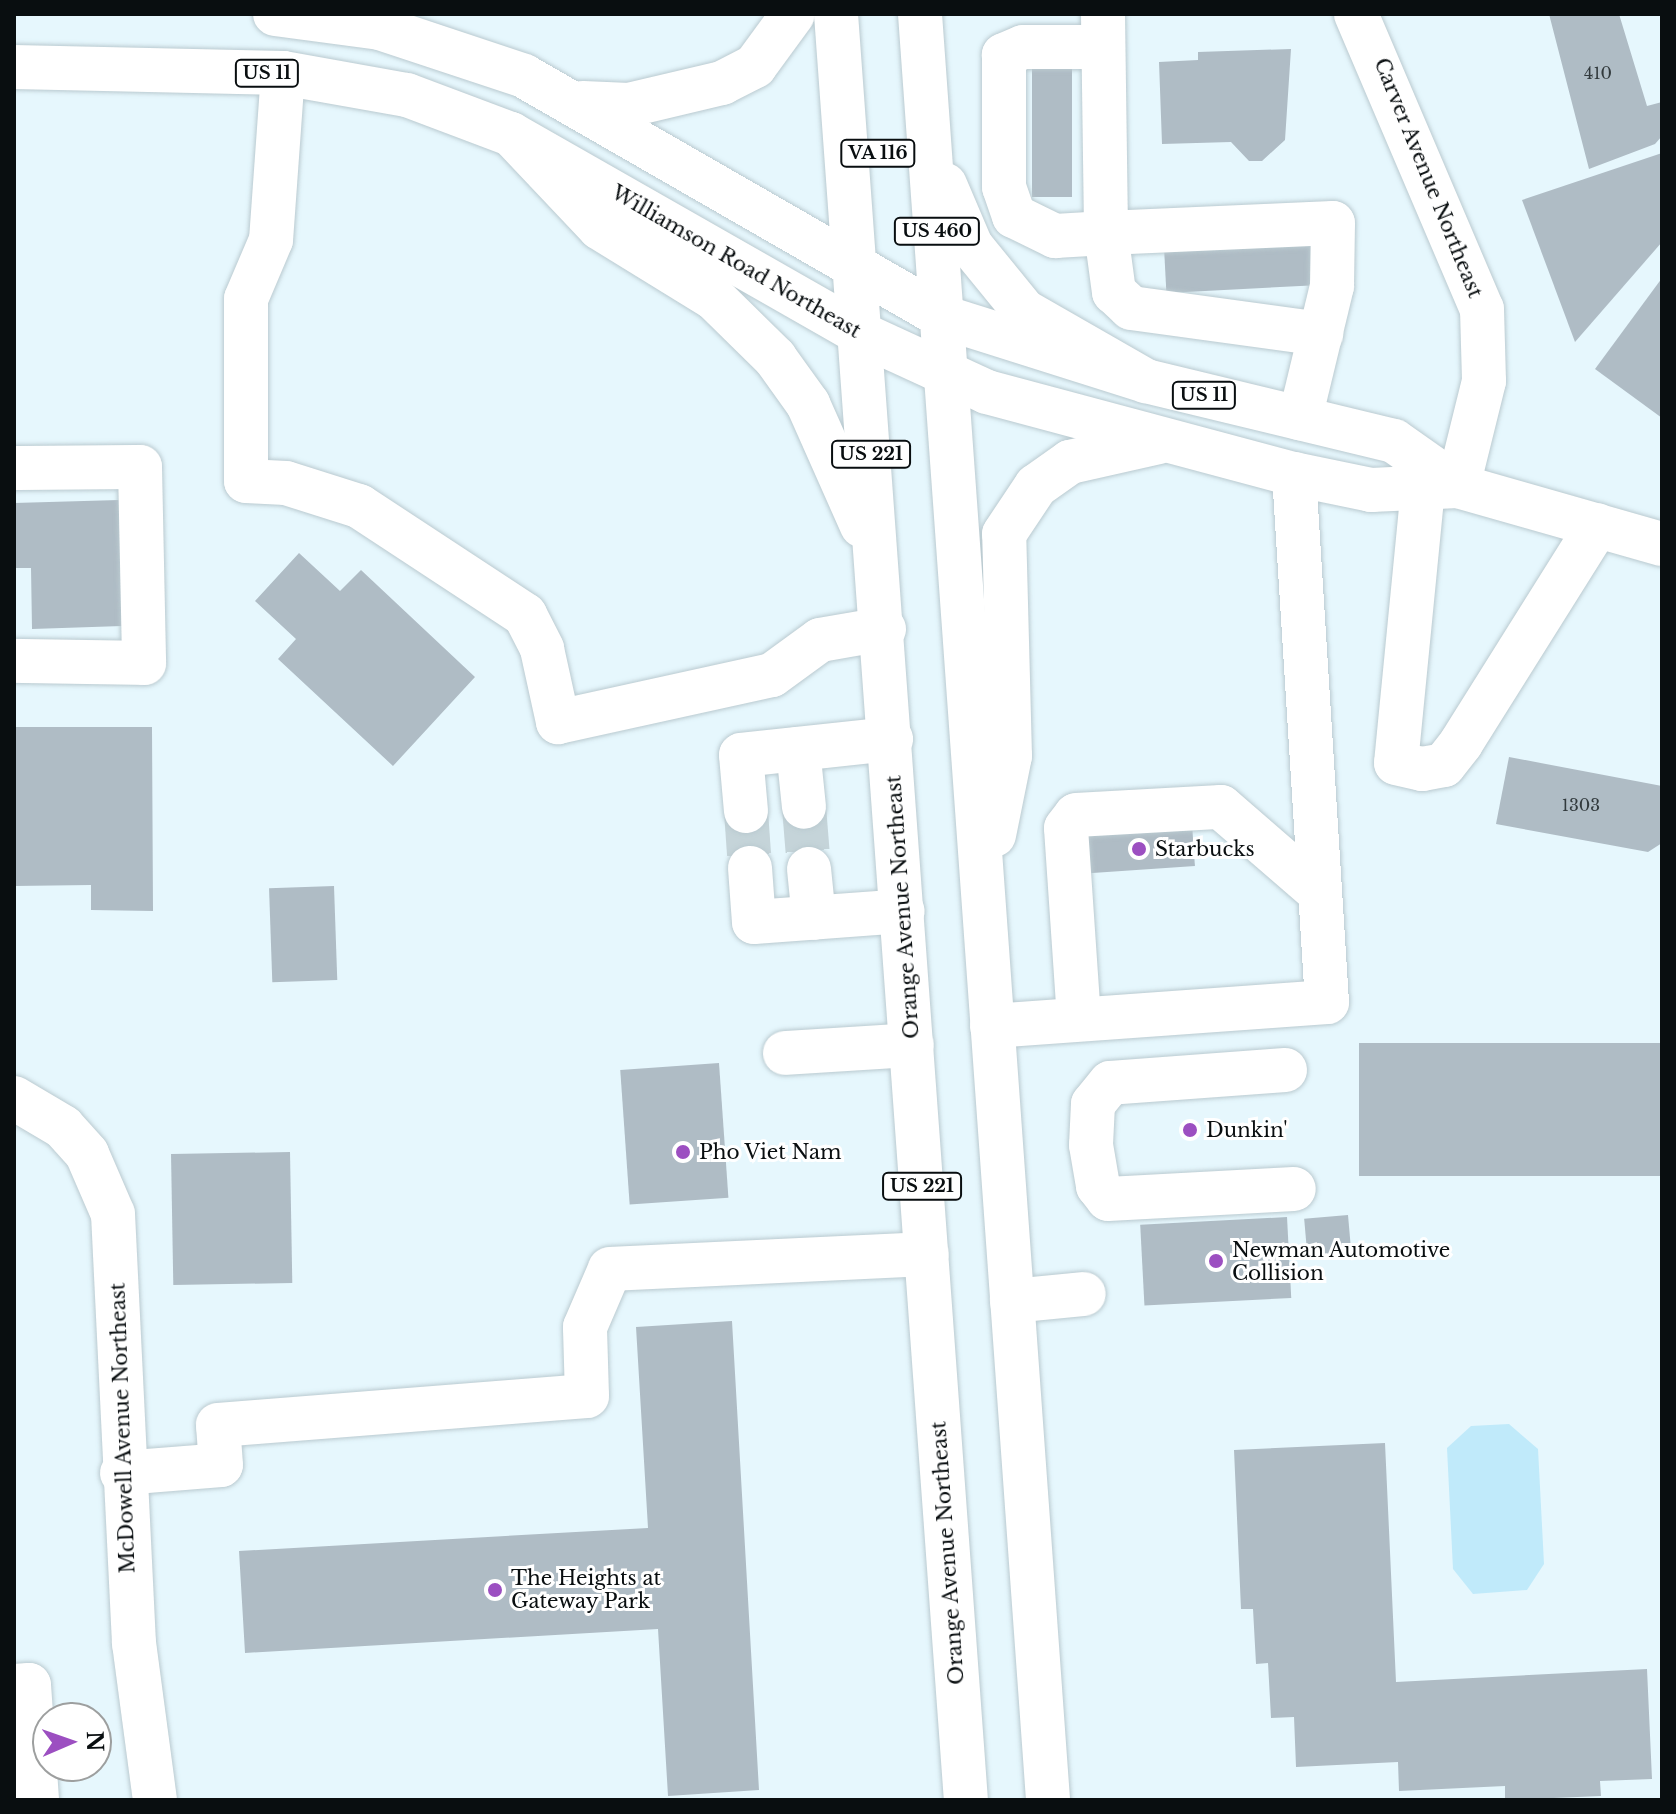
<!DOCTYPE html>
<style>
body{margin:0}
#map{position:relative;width:1676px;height:1814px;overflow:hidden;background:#e6f7fd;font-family:"Libre Baskerville",serif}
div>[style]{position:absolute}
.green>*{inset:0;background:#c0eafa}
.building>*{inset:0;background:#afbcc5;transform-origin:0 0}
.minor-tunnel>*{height:44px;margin-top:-22px;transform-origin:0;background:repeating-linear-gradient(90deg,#c5d4d9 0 44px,transparent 0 66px)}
.roads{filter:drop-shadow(0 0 2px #bacad0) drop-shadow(0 0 2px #bacad0)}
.minor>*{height:44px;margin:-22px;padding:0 22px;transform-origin:22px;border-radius:22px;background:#fff}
.major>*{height:44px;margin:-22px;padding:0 22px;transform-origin:22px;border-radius:22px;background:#fff}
.highway>*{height:44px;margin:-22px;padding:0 22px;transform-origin:22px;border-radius:22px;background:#fff}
.dots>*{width:22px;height:22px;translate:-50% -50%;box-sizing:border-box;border:4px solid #fff;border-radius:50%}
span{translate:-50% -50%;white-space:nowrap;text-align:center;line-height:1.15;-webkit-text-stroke:6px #fff;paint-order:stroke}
.number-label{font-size:16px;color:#323a3d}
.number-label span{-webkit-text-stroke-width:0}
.shield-label span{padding:2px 6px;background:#fff;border:2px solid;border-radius:6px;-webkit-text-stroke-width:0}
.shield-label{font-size:18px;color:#090e10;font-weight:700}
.street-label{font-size:20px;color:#090e10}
.poi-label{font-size:20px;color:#090e10}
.left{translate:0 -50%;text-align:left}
.frame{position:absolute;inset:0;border:16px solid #090e10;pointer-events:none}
.north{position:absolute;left:32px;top:1702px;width:80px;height:80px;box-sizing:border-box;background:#fff;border:2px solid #9d9f9f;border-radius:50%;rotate:88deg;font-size:22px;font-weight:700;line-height:32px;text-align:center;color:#090e10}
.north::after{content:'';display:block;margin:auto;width:28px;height:36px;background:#9c4fc1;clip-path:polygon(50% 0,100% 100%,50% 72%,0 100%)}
</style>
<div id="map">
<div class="green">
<div style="clip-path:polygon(1509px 1424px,1538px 1449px,1544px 1564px,1527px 1590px,1473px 1594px,1453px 1569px,1447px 1448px,1471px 1426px)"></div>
</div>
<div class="building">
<div style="clip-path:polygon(1549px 14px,1619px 14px,1647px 106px,1662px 102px,1662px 136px,1655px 144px,1589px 169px)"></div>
<div style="clip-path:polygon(1291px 49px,1285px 140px,1262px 161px,1249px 161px,1231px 142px,1162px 144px,1159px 62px,1198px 60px,1198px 52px)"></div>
<div style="left:1032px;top:52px;width:40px;height:145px"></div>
<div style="clip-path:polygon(1662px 153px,1662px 242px,1575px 342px,1522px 200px)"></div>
<div style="left:1318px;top:243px;width:42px;height:154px;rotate:87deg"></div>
<div style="clip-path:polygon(1662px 278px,1662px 418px,1595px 369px)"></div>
<div style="clip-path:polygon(119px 500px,122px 626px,32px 629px,31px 568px,14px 568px,14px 503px)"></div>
<div style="clip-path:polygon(299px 553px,340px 591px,361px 570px,475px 677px,393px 766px,278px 659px,296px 639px,255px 601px)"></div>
<div style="clip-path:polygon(14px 727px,152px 727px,153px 911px,91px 910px,91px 885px,14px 886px)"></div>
<div style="clip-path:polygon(1509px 757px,1662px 786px,1662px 843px,1648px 852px,1496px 824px)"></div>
<div style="left:1192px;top:824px;width:42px;height:110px;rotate:86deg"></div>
<div style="left:334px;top:886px;width:94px;height:65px;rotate:88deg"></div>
<div style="left:1662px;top:1043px;width:133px;height:303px;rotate:90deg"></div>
<div style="left:719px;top:1063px;width:135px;height:99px;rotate:86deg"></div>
<div style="left:290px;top:1152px;width:131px;height:119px;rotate:89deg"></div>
<div style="left:1348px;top:1215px;width:38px;height:44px;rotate:85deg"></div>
<div style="left:1287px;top:1217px;width:81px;height:147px;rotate:87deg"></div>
<div style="clip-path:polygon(732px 1321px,759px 1790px,668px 1796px,658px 1629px,245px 1653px,239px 1551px,648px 1528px,636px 1327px)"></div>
<div style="clip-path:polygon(1385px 1443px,1396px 1682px,1647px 1669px,1652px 1779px,1600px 1781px,1601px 1796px,1505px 1800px,1505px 1786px,1399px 1791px,1398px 1762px,1296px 1767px,1294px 1717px,1271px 1718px,1268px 1663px,1256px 1664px,1253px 1609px,1241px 1609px,1234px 1450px)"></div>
</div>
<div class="minor-tunnel">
<div style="left:804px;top:807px;width:62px;rotate:85.4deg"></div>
<div style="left:746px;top:811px;width:57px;rotate:86deg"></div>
</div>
<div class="roads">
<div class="minor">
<div style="left:1103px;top:14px;width:219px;rotate:89.2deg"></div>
<div style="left:1106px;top:233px;width:227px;rotate:-2.5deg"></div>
<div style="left:1333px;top:223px;width:63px;rotate:90.9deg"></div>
<div style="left:1332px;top:286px;width:136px;rotate:103.6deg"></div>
<div style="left:1356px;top:14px;width:321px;rotate:66.9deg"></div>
<div style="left:1482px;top:309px;width:72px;rotate:88.4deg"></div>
<div style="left:1484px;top:381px;width:108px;rotate:103.9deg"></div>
<div style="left:1103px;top:47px;width:80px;rotate:180deg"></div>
<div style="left:1023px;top:47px;width:21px;rotate:157deg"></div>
<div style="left:1004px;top:55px;width:132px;rotate:90deg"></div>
<div style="left:1004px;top:187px;width:31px;rotate:71deg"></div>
<div style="left:1014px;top:216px;width:46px;rotate:26deg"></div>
<div style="left:1055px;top:236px;width:51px;rotate:-3.4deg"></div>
<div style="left:1106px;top:233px;width:60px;rotate:82.3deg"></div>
<div style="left:1114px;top:292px;width:23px;rotate:43deg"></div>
<div style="left:1131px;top:308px;width:192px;rotate:7.8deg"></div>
<div style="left:283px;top:73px;width:167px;rotate:94.1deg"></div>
<div style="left:271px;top:240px;width:64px;rotate:113deg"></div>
<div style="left:246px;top:299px;width:182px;rotate:90deg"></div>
<div style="left:246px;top:481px;width:40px;rotate:2.9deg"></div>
<div style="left:286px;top:483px;width:77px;rotate:17.5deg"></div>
<div style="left:359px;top:506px;width:199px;rotate:33.3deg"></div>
<div style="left:525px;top:615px;width:38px;rotate:63deg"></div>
<div style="left:542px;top:649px;width:75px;rotate:77.6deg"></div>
<div style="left:558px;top:722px;width:219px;rotate:-12.4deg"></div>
<div style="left:772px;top:675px;width:59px;rotate:-36.1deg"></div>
<div style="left:820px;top:640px;width:65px;rotate:-9.8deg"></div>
<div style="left:14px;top:468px;width:126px;rotate:-0.5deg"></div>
<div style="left:140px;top:467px;width:196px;rotate:88.8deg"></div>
<div style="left:144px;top:663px;width:130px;rotate:-179.1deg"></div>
<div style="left:1423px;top:488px;width:276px;rotate:95.6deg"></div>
<div style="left:1396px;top:763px;width:27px;rotate:13deg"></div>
<div style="left:1422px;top:769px;width:22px;rotate:-10deg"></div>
<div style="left:1444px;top:765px;width:28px;rotate:-52deg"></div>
<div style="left:1461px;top:743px;width:257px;rotate:-57.9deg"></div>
<div style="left:798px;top:749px;width:58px;rotate:84.1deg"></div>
<div style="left:746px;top:811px;width:56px;rotate:-95.1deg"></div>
<div style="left:741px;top:755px;width:151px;rotate:-6.1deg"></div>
<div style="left:750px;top:868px;width:54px;rotate:85.8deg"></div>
<div style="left:754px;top:922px;width:149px;rotate:-4.2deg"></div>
<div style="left:809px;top:869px;width:49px;rotate:84.2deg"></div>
<div style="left:1079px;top:1019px;width:191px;rotate:-93.9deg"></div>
<div style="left:1066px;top:828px;width:16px;rotate:-52deg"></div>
<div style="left:1076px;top:815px;width:145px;rotate:-3.2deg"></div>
<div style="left:1221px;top:807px;width:130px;rotate:40.9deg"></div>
<div style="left:992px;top:1026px;width:336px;rotate:-4.1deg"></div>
<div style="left:1327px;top:1002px;width:529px;rotate:-93.58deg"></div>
<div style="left:785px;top:1053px;width:127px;rotate:-3.6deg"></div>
<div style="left:1285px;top:1070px;width:175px;rotate:175.8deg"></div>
<div style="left:1110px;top:1083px;width:27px;rotate:129deg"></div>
<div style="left:1093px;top:1104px;width:41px;rotate:92.8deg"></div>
<div style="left:1091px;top:1145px;width:42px;rotate:80.3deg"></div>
<div style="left:1098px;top:1186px;width:16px;rotate:52deg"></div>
<div style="left:1108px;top:1199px;width:186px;rotate:-3.1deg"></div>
<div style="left:14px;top:1098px;width:57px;rotate:30.6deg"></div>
<div style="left:63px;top:1127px;width:36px;rotate:48deg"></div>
<div style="left:87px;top:1154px;width:65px;rotate:66.6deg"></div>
<div style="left:113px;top:1214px;width:430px;rotate:87.2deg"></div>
<div style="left:134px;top:1643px;width:158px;rotate:82.4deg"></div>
<div style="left:1012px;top:1301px;width:72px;rotate:-5.6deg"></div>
<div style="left:122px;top:1473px;width:99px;rotate:-4.6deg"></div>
<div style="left:221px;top:1465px;width:40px;rotate:-94.3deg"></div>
<div style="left:218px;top:1425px;width:370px;rotate:-4.5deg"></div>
<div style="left:587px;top:1396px;width:69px;rotate:-91.7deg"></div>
<div style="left:585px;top:1327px;width:63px;rotate:-66.7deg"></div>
<div style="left:610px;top:1269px;width:317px;rotate:-2.7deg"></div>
<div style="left:14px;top:1686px;width:15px;rotate:-4deg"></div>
<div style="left:29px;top:1685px;width:115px;rotate:86deg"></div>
</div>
<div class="major">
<div style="left:275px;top:14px;width:106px;rotate:7.6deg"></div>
<div style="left:380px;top:28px;width:152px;rotate:18.4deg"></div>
<div style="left:524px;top:76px;width:483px;rotate:29.9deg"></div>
<div style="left:943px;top:317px;width:213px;rotate:17.5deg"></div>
<div style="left:1146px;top:381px;width:255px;rotate:13.6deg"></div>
<div style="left:1394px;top:441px;width:78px;rotate:35.1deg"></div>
<div style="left:14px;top:67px;width:269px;rotate:1.3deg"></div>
<div style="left:283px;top:73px;width:126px;rotate:10.1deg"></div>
<div style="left:407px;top:95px;width:111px;rotate:20.6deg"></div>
<div style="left:511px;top:134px;width:405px;rotate:29.7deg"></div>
<div style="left:863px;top:335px;width:136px;rotate:24.7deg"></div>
<div style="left:987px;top:392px;width:318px;rotate:15deg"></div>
<div style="left:1294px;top:474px;width:79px;rotate:11.7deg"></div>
<div style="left:1371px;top:490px;width:87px;rotate:-2.6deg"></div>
<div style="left:1458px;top:486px;width:212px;rotate:15.9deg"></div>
</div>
<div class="highway">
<div style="left:836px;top:14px;width:1791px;rotate:85.84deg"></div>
<div style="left:920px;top:14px;width:1791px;rotate:85.9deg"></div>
<div style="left:583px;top:103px;width:46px;rotate:2.5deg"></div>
<div style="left:629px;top:105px;width:96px;rotate:-13.3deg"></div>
<div style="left:722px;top:83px;width:37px;rotate:-27deg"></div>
<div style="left:755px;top:66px;width:64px;rotate:-53.8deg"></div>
<div style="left:511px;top:134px;width:129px;rotate:46.6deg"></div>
<div style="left:600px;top:228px;width:134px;rotate:31.6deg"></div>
<div style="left:714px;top:298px;width:86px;rotate:44.5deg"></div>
<div style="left:775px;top:358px;width:57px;rotate:54.3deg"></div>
<div style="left:808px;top:404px;width:133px;rotate:66.1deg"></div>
<div style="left:945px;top:185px;width:66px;rotate:66.9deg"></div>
<div style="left:971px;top:246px;width:84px;rotate:50.8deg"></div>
<div style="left:1024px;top:311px;width:141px;rotate:29.8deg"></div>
<div style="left:994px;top:835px;width:81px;rotate:-78.6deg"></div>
<div style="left:1010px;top:756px;width:222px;rotate:-91.5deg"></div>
<div style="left:1004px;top:534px;width:58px;rotate:-56.3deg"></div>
<div style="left:1036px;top:486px;width:42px;rotate:-35.2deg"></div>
<div style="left:1070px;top:462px;width:91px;rotate:-12.7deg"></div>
</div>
</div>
<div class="dots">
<div style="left:1139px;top:849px;background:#9c4fc1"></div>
<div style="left:1190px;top:1130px;background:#9c4fc1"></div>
<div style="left:683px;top:1152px;background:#9c4fc1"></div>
<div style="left:1216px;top:1261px;background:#9c4fc1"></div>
<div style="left:495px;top:1590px;background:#9c4fc1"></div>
</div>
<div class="number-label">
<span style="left:1598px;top:73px">410</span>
<span style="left:1581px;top:805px">1303</span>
</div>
<div class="shield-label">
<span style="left:267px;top:73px">US 11</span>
<span style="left:878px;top:153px">VA 116</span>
<span style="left:937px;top:231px">US 460</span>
<span style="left:1204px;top:395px">US 11</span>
<span style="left:871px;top:454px">US 221</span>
<span style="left:922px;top:1186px">US 221</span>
</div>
<div class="street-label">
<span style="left:1428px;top:178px;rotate:68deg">Carver Avenue Northeast</span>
<span style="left:736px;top:262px;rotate:30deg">Williamson Road Northeast</span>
<span style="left:903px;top:907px;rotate:-94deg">Orange Avenue Northeast</span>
<span style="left:123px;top:1428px;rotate:-92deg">McDowell Avenue Northeast</span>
<span style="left:948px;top:1553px;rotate:-94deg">Orange Avenue Northeast</span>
</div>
<div class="poi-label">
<span class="left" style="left:1155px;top:849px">Starbucks</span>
<span class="left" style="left:1206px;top:1130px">Dunkin'</span>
<span class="left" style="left:699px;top:1152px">Pho Viet Nam</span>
<span class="left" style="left:1232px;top:1262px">Newman Automotive<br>Collision</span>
<span class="left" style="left:511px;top:1590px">The Heights at<br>Gateway Park</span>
</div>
<div class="frame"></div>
<div class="north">N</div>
</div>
